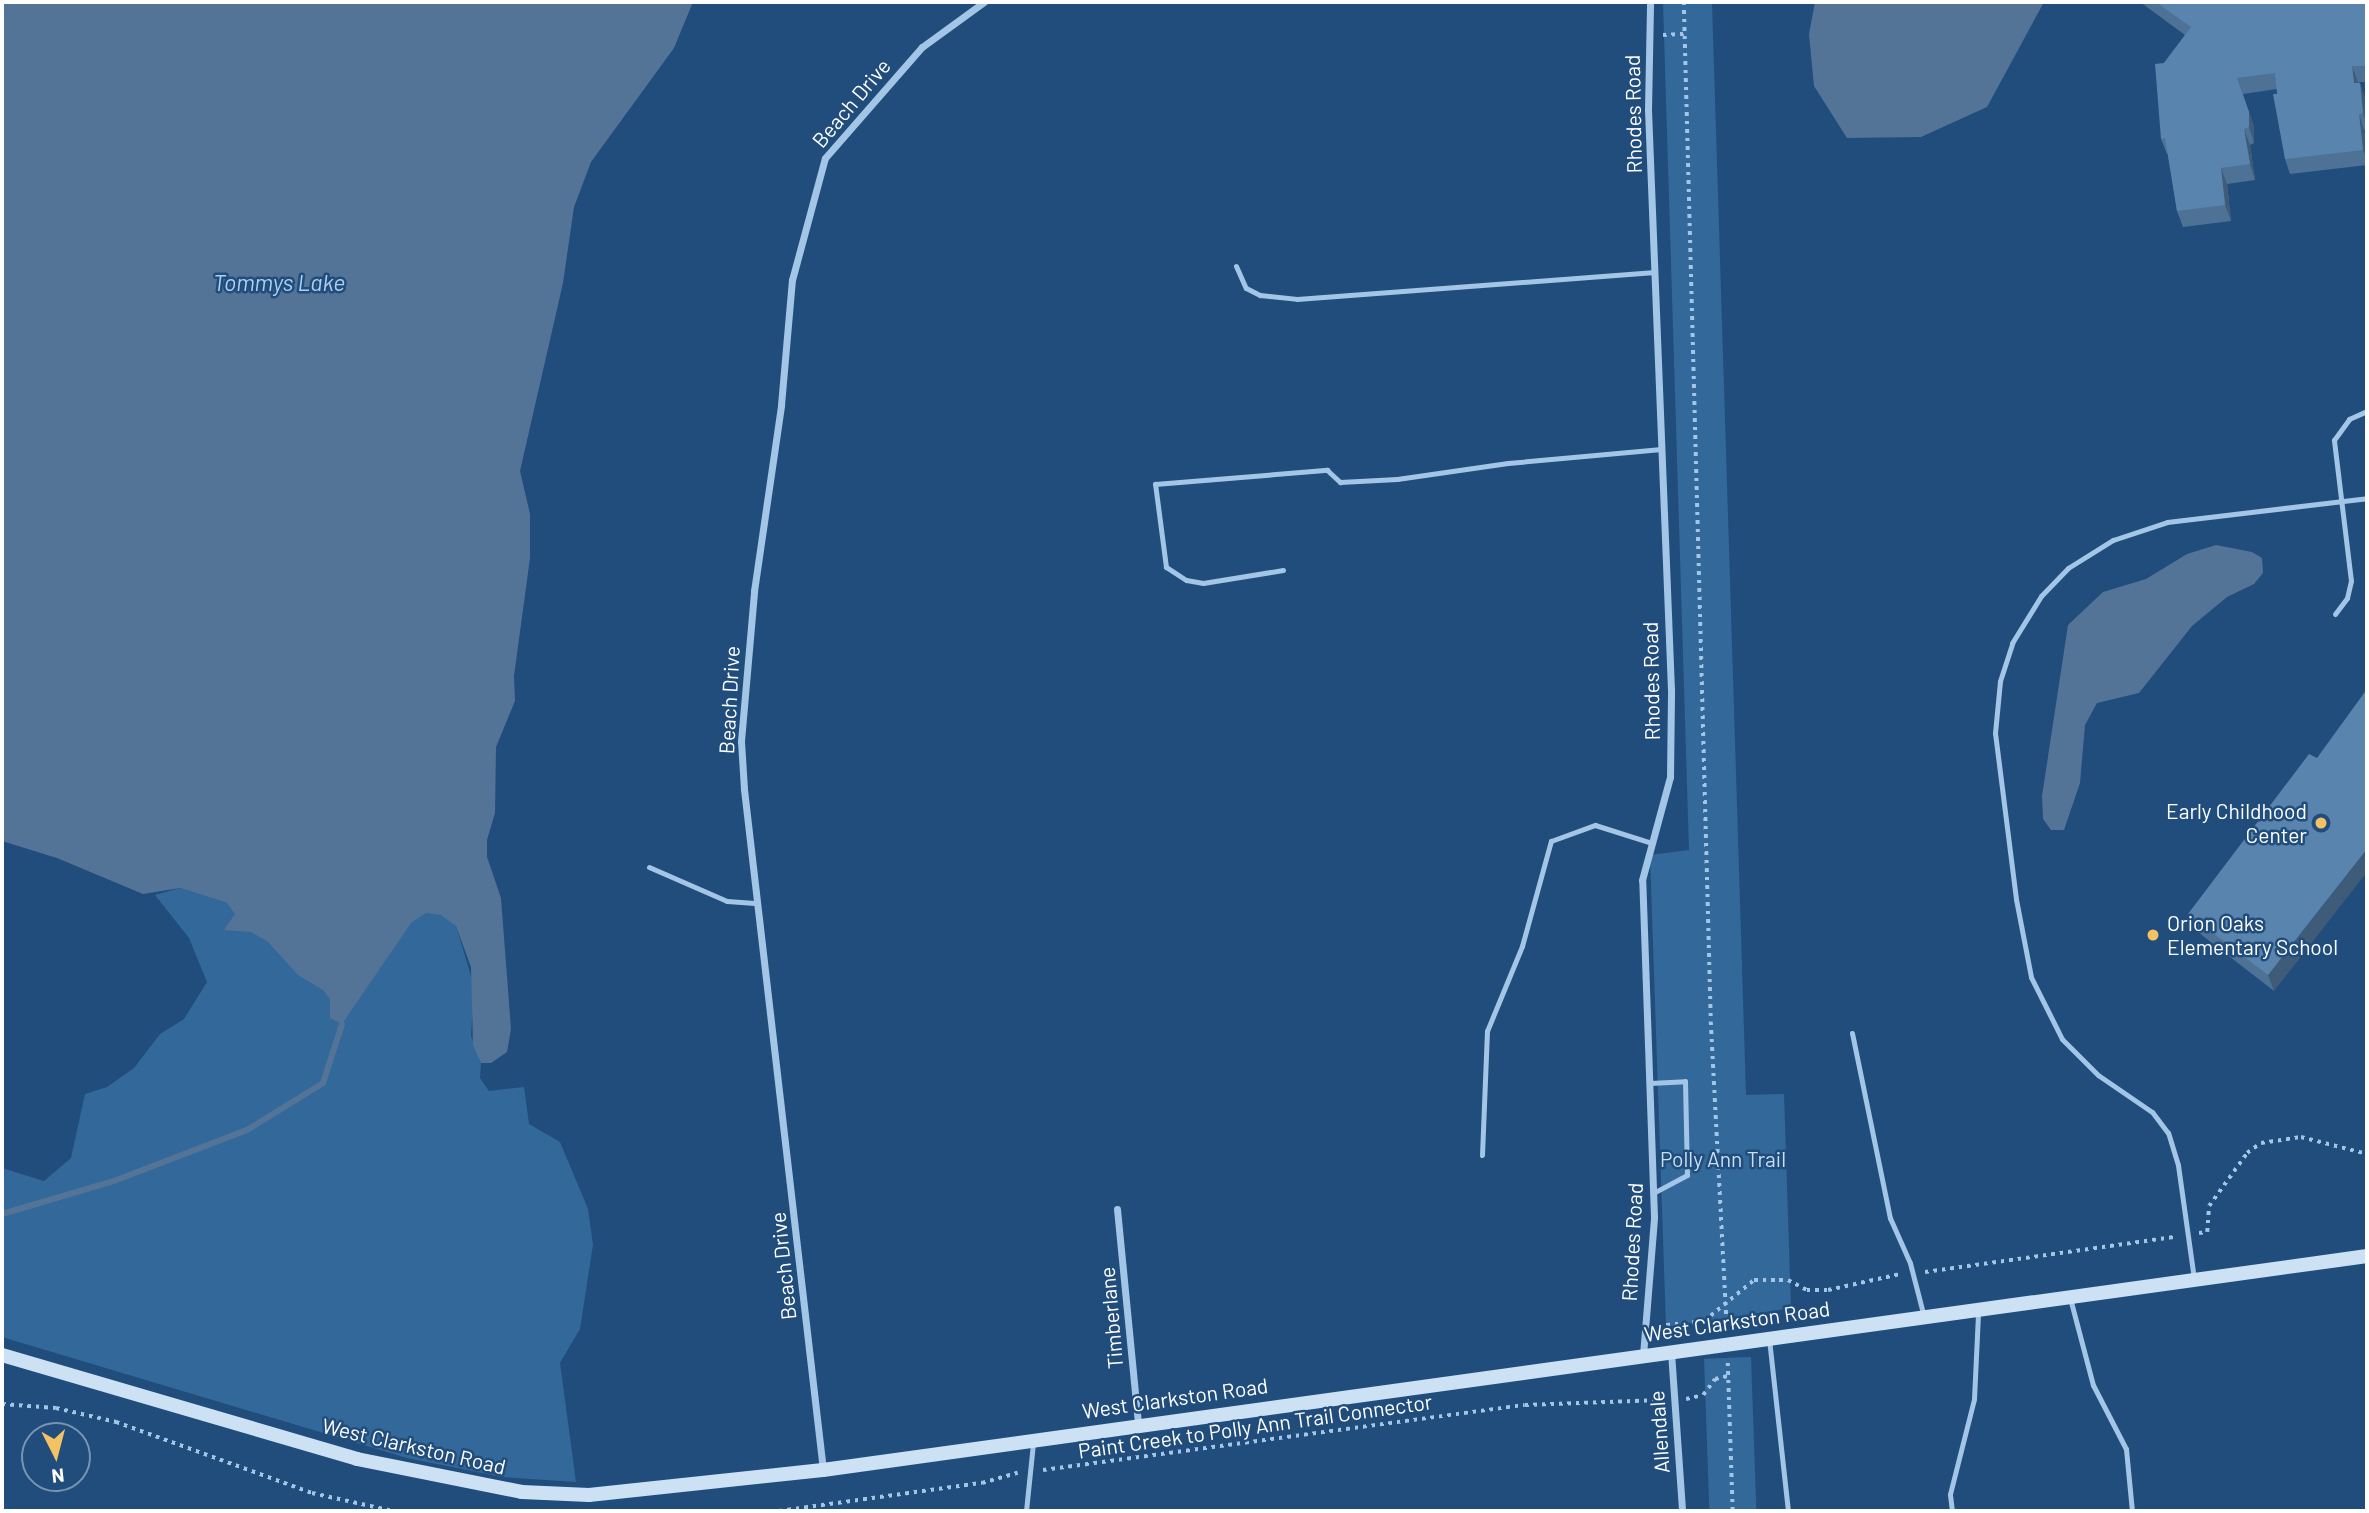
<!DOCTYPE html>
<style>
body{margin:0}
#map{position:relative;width:2369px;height:1513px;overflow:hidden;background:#204d7c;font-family:Barlow,sans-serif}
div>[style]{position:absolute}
.green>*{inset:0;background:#33689a;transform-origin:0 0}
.water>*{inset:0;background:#537497}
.stream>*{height:6px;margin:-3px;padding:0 3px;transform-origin:3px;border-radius:3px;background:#537497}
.path>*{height:3.5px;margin-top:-1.75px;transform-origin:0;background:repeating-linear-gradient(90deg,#a3c5e6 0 3.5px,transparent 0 8.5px)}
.service>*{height:5px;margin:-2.5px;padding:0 2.5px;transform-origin:2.5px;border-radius:2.5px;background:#a3c5e6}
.minor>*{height:7px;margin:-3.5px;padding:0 3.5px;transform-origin:3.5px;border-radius:3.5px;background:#a3c5e6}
.secondary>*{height:14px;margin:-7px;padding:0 7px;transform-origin:7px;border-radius:7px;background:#cde1f5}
.wall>*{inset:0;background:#4d7296}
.shaded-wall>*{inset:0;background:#3e5c7a}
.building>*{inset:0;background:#5984ae}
.dots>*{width:19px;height:19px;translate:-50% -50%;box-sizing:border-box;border:4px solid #204d7c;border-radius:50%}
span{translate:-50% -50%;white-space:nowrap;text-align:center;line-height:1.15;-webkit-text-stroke:5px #204d7c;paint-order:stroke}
.street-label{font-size:21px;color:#fff}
.poi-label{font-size:21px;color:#fff}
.right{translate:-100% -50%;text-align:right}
.left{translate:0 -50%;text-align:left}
.park-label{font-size:21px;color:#c7def5}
.water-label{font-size:23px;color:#aecfee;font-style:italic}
.frame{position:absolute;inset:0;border:4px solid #fff;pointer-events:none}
.north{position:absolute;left:21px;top:1422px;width:70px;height:70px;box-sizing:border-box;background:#204d7c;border:2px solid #7994b0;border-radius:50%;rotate:174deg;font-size:19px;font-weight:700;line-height:28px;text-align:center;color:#fff}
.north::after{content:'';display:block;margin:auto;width:24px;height:32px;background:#f3c264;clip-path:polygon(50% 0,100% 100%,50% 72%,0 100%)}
</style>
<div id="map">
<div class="green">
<div style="clip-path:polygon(2px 2px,456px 926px,474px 986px,471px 1036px,481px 1063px,480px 1078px,489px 1091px,524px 1087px,529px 1124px,560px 1142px,588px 1209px,593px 1245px,580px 1329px,560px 1363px,576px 1482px,502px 1477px,407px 1458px,2px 1337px,2px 1168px,44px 1181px,71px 1158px,85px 1094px,107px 1087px,134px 1068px,160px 1034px,184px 1019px,207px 982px,189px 938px,155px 895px,180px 888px,227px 903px)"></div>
<div style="clip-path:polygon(1663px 2px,1712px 2px,1746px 1095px,1784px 1094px,1791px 1308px,1666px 1327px,1650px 855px,1689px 850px)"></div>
<div style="left:1751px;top:1357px;width:154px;height:47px;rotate:88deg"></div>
</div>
<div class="water">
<div style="clip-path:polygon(2px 2px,693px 2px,674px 48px,591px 162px,574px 207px,563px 283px,520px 471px,530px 514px,530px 558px,514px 676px,515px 701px,496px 747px,495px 813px,487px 840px,487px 857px,501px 898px,511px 1029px,507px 1052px,491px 1063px,481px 1063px,473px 1045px,471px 967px,456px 926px,441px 915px,426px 913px,411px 923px,342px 1024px,330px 1018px,330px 999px,323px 990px,298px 975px,267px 941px,251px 932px,224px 930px,235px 914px,227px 903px,180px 888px,143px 894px,57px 858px,2px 841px)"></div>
<div style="clip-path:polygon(1815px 2px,2044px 2px,1987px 107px,1921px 137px,1847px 138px,1814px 86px,1809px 34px)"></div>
<div style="clip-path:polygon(2216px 545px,2252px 552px,2262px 558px,2263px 573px,2254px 584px,2227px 597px,2192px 626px,2139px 693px,2097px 703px,2085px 725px,2080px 783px,2064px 830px,2051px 830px,2043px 819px,2042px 796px,2068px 625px,2103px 592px,2146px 579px,2187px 554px)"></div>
</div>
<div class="stream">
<div style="left:2px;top:1214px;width:117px;rotate:-16.4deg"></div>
<div style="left:114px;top:1181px;width:142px;rotate:-21deg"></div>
<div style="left:247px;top:1130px;width:89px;rotate:-31.7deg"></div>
<div style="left:323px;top:1083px;width:62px;rotate:-72.1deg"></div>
</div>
<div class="path">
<div style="left:1684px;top:2px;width:1020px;rotate:88.48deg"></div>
<div style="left:1711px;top:1022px;width:305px;rotate:87deg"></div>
<div style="left:1663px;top:35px;width:22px;rotate:-3deg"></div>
<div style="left:2199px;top:1233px;width:8px;rotate:-7deg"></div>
<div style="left:2207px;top:1232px;width:26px;rotate:-86deg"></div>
<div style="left:2209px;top:1206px;width:65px;rotate:-54.4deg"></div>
<div style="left:2247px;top:1153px;width:17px;rotate:-36deg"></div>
<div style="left:2261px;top:1143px;width:40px;rotate:-8.5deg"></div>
<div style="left:2301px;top:1137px;width:68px;rotate:14.4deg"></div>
<div style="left:1925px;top:1272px;width:251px;rotate:-8deg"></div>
<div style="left:1658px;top:1326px;width:46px;rotate:-6.2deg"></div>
<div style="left:1704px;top:1321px;width:65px;rotate:-39.4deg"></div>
<div style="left:1754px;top:1280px;width:34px"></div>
<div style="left:1788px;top:1280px;width:21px;rotate:28deg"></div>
<div style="left:1807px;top:1290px;width:21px"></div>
<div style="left:1828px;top:1290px;width:74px;rotate:-12.5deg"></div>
<div style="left:1728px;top:1363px;width:148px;rotate:88.1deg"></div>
<div style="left:1686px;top:1399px;width:17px;rotate:-13deg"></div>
<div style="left:1703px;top:1395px;width:20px;rotate:-53deg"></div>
<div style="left:1715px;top:1379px;width:13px;rotate:-13deg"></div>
<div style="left:2px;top:1404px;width:54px;rotate:4.2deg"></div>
<div style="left:56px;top:1408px;width:62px;rotate:13.1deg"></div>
<div style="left:116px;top:1422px;width:208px;rotate:19.9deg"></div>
<div style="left:312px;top:1493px;width:83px;rotate:12.5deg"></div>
<div style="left:1043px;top:1470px;width:486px;rotate:-7.7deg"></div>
<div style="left:1525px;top:1405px;width:136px;rotate:-2.1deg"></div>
<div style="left:779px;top:1511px;width:205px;rotate:-7.9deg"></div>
<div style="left:982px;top:1483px;width:37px;rotate:-16deg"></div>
</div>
<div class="service">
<div style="left:1236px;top:266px;width:24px;rotate:66deg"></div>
<div style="left:1246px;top:288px;width:16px;rotate:27deg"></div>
<div style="left:1260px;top:295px;width:37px;rotate:6deg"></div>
<div style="left:1297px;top:299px;width:359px;rotate:-4.3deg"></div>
<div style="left:1283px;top:570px;width:81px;rotate:170.8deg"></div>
<div style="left:1203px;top:583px;width:17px;rotate:-170deg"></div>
<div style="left:1186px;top:580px;width:24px;rotate:-147deg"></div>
<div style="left:1166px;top:567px;width:84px;rotate:-97.5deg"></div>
<div style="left:1155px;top:484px;width:173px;rotate:-4.7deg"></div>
<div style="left:1327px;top:470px;width:18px;rotate:43deg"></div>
<div style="left:1340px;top:482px;width:57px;rotate:-3deg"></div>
<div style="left:1397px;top:479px;width:112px;rotate:-8.2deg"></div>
<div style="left:1508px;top:463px;width:154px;rotate:-5.2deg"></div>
<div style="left:2335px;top:614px;width:20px;rotate:-53deg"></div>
<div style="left:2347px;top:598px;width:17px;rotate:-77deg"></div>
<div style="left:2351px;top:581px;width:142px;rotate:-96.9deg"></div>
<div style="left:2334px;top:440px;width:26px;rotate:-54deg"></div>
<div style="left:2349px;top:419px;width:20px;rotate:-24deg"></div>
<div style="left:649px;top:867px;width:85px;rotate:23.6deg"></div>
<div style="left:727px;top:901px;width:31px;rotate:4deg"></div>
<div style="left:1852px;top:1033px;width:189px;rotate:78.4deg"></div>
<div style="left:1890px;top:1218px;width:49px;rotate:66deg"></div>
<div style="left:1910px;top:1263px;width:56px;rotate:75.5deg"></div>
<div style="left:1650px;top:1083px;width:35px;rotate:-3deg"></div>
<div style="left:1685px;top:1081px;width:94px;rotate:88.8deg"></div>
<div style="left:1687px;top:1175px;width:38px;rotate:152deg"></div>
<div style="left:1482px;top:1155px;width:124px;rotate:-87.7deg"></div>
<div style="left:1487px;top:1031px;width:92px;rotate:-67.6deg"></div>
<div style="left:1522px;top:946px;width:109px;rotate:-74.6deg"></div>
<div style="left:1551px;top:841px;width:47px;rotate:-20deg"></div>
<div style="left:1595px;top:825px;width:60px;rotate:17.5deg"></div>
<div style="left:2194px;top:1279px;width:115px;rotate:-98deg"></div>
<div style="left:2178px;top:1165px;width:34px;rotate:-107deg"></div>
<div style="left:2168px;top:1133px;width:26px;rotate:-127deg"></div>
<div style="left:2152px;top:1112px;width:65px;rotate:-145.6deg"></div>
<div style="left:2098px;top:1075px;width:51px;rotate:-135deg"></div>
<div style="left:2062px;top:1039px;width:69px;rotate:-116.6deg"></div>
<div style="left:2031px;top:977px;width:79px;rotate:-100.9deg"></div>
<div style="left:2016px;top:899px;width:167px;rotate:-97.2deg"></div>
<div style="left:1995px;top:733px;width:52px;rotate:-84.5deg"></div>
<div style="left:2000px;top:681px;width:40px;rotate:-72deg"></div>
<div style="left:2012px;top:643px;width:55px;rotate:-58.3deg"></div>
<div style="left:2041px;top:596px;width:39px;rotate:-46deg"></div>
<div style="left:2068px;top:568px;width:53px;rotate:-31.9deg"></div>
<div style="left:2113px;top:540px;width:57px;rotate:-18.4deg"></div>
<div style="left:2167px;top:522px;width:201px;rotate:-6.8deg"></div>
<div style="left:2070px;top:1298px;width:90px;rotate:75.2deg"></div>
<div style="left:2093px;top:1385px;width:72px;rotate:62.7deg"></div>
<div style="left:2126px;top:1449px;width:62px;rotate:84.5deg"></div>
<div style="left:1769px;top:1339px;width:173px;rotate:83.7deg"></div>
<div style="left:1026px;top:1511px;width:68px;rotate:-84.1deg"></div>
<div style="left:1952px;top:1511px;width:17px;rotate:-97deg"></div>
<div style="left:1950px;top:1494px;width:98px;rotate:-75.8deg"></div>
<div style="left:1974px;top:1399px;width:86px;rotate:-87.3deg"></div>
</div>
<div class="minor">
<div style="left:1117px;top:1209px;width:216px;rotate:84.4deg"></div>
<div style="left:1671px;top:1352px;width:159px;rotate:86deg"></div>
<div style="left:1643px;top:1355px;width:138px;rotate:-85.4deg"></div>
<div style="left:1654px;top:1217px;width:337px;rotate:-92deg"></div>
<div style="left:1642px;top:880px;width:107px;rotate:-74.8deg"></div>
<div style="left:1670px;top:777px;width:87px;rotate:-89.3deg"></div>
<div style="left:1671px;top:690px;width:580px;rotate:-92.27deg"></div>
<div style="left:1648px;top:110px;width:108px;rotate:-88.9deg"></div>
<div style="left:823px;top:1470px;width:686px;rotate:-96.62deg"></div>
<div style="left:744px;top:789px;width:48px;rotate:-93.6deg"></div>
<div style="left:741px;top:741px;width:151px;rotate:-85deg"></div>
<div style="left:754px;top:591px;width:188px;rotate:-81.7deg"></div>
<div style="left:781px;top:405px;width:125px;rotate:-85deg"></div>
<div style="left:792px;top:280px;width:126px;rotate:-74.9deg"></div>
<div style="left:825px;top:158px;width:147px;rotate:-48.9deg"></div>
<div style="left:922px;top:47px;width:77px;rotate:-36deg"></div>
</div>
<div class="secondary">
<div style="left:2px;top:1355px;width:370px;rotate:16.3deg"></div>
<div style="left:357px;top:1459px;width:168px;rotate:11.3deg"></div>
<div style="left:522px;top:1492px;width:67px;rotate:2.6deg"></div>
<div style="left:589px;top:1495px;width:235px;rotate:-6.1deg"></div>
<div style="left:823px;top:1470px;width:1559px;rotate:-7.89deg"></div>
</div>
<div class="wall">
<div style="clip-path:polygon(2140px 2px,2367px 2px,2367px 82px,2358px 82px,2360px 83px,2365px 99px,2367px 129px,2364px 130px,2367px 152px,2367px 165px,2290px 174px,2285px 159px,2277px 89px,2243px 94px,2254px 127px,2254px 143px,2250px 145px,2255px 180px,2227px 184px,2231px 221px,2183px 227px,2177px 211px,2168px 154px,2167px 154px,2161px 139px,2164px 63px,2185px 35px)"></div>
<div style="clip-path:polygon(2317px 758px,2274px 991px,2194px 929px,2188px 914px)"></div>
</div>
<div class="shaded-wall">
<div style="clip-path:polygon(2352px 66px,2358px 82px,2360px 98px,2354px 83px)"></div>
<div style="clip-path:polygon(2237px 78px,2254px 127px,2254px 143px,2249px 127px)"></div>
<div style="clip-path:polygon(2360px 83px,2365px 99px,2367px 125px,2363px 113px)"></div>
<div style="clip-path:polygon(2359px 114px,2364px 130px,2367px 160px,2363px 150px)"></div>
<div style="clip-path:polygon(2244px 129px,2250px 145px,2255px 180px,2250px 164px)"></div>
<div style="clip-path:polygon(2221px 168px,2227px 184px,2231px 221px,2225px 205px)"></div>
<div style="clip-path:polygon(2367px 849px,2367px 872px,2274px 991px,2268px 975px)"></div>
</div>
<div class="building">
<div style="clip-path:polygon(2156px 2px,2367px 2px,2367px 68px,2365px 66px,2352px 66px,2354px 83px,2360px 83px,2363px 113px,2359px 114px,2363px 150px,2285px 159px,2273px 94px,2277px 94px,2275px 73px,2237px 78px,2249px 112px,2249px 127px,2244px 129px,2250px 164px,2221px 168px,2225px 205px,2177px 211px,2165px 138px,2161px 139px,2155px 64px,2164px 63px,2191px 27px)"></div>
<div style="clip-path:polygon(2367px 689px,2367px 849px,2268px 975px,2188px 914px,2309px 754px,2317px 758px)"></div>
</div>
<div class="dots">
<div style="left:2321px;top:823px;background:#f3c264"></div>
<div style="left:2153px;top:935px;background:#f3c264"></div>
</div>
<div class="street-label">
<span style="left:851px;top:103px;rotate:-50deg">Beach Drive</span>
<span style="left:1633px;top:114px;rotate:-91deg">Rhodes Road</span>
<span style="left:1651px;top:681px;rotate:-91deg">Rhodes Road</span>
<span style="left:729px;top:700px;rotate:-87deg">Beach Drive</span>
<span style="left:1632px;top:1242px;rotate:-87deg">Rhodes Road</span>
<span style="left:783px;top:1266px;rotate:-96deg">Beach Drive</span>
<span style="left:1111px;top:1318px;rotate:-95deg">Timberlane</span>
<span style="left:1737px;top:1321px;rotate:-8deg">West Clarkston Road</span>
<span style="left:1175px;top:1398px;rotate:-8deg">West Clarkston Road</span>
<span style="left:1255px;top:1426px;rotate:-8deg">Paint Creek to Polly Ann Trail Connector</span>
<span style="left:1659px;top:1432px;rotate:-94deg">Allendale</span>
<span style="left:414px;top:1446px;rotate:13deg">West Clarkston Road</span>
</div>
<div class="poi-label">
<span class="right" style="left:2307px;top:823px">Early Childhood<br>Center</span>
<span class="left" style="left:2167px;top:935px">Orion Oaks<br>Elementary School</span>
</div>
<div class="park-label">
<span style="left:1723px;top:1159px">Polly Ann Trail</span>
</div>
<div class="water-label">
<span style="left:279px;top:282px">Tommys Lake</span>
</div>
<div class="frame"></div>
<div class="north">N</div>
</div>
